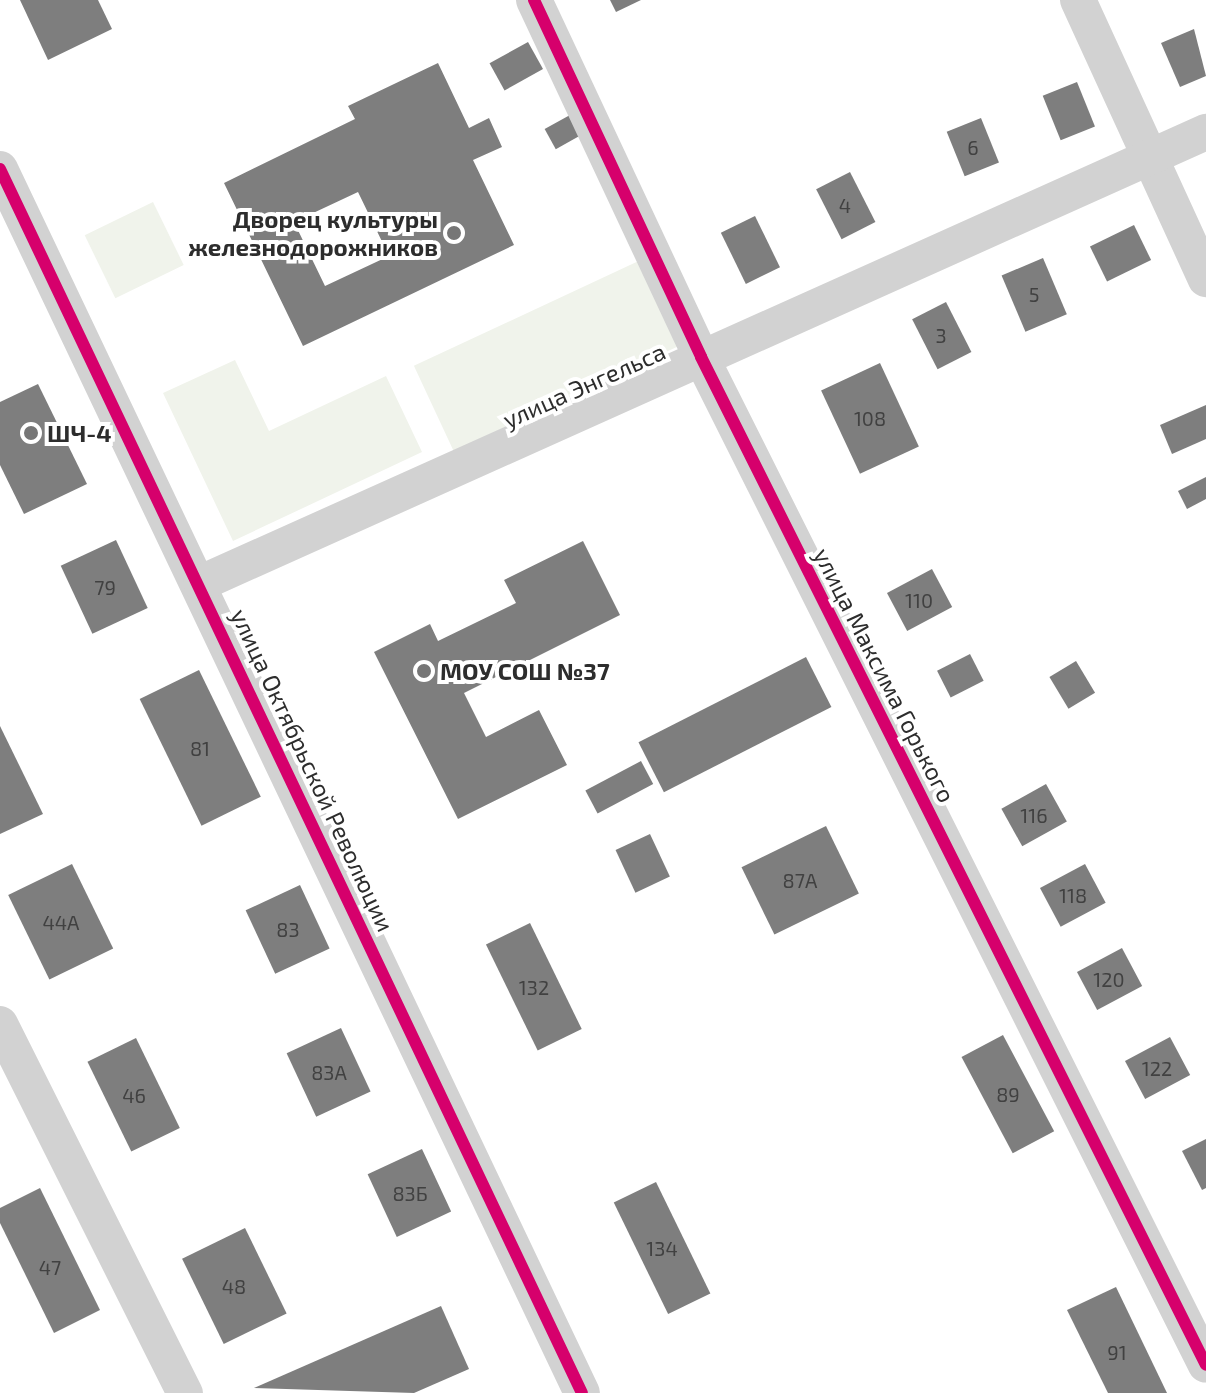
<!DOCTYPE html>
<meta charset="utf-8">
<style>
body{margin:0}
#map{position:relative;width:1206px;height:1393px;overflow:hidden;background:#fff;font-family:"Exo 2",sans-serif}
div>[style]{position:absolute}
.green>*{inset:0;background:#f0f3eb;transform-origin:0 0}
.building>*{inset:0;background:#7e7e7e;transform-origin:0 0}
.minor>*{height:36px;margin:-18px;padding:0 18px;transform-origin:18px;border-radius:18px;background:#d2d2d2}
.cycleway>*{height:12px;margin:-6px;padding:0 6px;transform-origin:6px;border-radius:6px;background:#d6006c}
.dots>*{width:22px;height:22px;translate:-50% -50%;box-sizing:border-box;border:4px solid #fff;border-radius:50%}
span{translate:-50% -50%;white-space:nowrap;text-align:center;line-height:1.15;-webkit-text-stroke:8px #fff;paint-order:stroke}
.number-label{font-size:20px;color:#414141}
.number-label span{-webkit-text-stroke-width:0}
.poi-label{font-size:24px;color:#2d2d2d;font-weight:700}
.right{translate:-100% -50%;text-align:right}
.left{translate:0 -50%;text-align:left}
.street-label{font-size:24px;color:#2d2d2d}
</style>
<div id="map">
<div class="green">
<div style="left:153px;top:202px;width:70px;height:76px;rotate:64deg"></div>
<div style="left:645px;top:258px;width:94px;height:255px;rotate:65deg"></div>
<div style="clip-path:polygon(235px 360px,269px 431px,386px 376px,422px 452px,233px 541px,163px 393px)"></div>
</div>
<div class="building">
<div style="clip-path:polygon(20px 0,98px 0,112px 29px,48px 60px)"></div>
<div style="clip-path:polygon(610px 0,641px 0,616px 12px)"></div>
<div style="clip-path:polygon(1194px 29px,1206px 76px,1180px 87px,1161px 43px)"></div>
<div style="left:528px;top:42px;width:31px;height:44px;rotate:61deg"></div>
<div style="clip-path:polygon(evenodd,438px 63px,469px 128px,489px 118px,502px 147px,473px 160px,514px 245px,303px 346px,224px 183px,355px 119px,348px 106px,438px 63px,358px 192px,389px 256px,325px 286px,294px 222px,358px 192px)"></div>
<div style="left:1077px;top:82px;width:48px;height:37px;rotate:68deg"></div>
<div style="left:570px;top:115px;width:23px;height:29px;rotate:61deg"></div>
<div style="left:981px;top:118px;width:48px;height:37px;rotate:68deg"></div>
<div style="left:850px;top:172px;width:56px;height:38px;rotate:63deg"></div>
<div style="left:755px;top:216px;width:57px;height:38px;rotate:64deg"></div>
<div style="left:1134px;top:225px;width:39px;height:49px;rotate:64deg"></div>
<div style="left:1043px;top:258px;width:61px;height:45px;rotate:67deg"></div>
<div style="left:946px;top:302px;width:56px;height:38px;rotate:63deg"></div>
<div style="left:880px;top:363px;width:92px;height:65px;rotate:65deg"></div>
<div style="clip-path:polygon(38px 384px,87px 484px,24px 514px,0 465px,0 402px)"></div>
<div style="clip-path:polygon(1206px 405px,1206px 439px,1172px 454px,1160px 425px)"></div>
<div style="clip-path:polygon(1206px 477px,1206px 499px,1187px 509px,1178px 491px)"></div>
<div style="left:116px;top:540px;width:75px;height:61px;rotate:65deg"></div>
<div style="clip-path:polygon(583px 541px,620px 615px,464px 693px,486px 737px,539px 710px,567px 765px,458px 819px,374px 652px,430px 624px,438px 641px,516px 603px,504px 580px)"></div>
<div style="left:932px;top:569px;width:43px;height:51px;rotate:62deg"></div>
<div style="left:970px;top:654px;width:30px;height:37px;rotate:63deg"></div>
<div style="left:806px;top:657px;width:56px;height:188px;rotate:63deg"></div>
<div style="left:1076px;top:661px;width:37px;height:31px;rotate:59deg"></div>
<div style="left:199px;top:670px;width:141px;height:66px;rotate:64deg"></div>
<div style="clip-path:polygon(0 726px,43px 814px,0 834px)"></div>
<div style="left:641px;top:761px;width:26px;height:63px;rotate:62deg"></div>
<div style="left:1046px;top:784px;width:43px;height:51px;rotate:61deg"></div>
<div style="left:826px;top:826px;width:75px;height:94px;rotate:64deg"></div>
<div style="left:650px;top:834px;width:47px;height:38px;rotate:65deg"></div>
<div style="left:72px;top:864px;width:94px;height:71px;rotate:64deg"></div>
<div style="left:1085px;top:864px;width:44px;height:51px;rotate:62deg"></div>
<div style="left:300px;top:885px;width:70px;height:60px;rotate:65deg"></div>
<div style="left:530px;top:923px;width:118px;height:49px;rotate:64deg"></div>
<div style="left:1122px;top:948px;width:43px;height:51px;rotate:62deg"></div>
<div style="left:341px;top:1028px;width:70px;height:60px;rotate:65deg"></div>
<div style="left:1003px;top:1035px;width:109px;height:47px;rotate:62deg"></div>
<div style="left:1170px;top:1037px;width:43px;height:51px;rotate:62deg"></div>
<div style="left:136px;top:1038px;width:100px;height:54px;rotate:64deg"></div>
<div style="clip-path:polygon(1206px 1139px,1206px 1188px,1202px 1190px,1182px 1151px)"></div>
<div style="left:422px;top:1149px;width:69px;height:60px;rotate:65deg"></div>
<div style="left:656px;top:1182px;width:124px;height:47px;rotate:64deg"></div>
<div style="clip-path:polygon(40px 1188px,100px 1310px,54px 1333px,0 1223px,0 1208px)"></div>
<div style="left:245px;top:1228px;width:95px;height:70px;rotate:64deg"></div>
<div style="clip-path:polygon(1116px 1287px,1167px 1393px,1108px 1393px,1067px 1310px)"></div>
<div style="clip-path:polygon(441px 1306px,469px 1369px,414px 1393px,254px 1388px)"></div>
</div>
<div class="minor">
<div style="left:534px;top:0;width:394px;rotate:64.9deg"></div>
<div style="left:701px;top:357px;width:1127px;rotate:63.39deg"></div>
<div style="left:1078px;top:0;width:307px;rotate:65.4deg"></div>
<div style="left:0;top:169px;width:1355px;rotate:64.57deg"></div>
<div style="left:201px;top:583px;width:1102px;rotate:-24.17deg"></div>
<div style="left:0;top:1024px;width:413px;rotate:63.4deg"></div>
</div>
<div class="cycleway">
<div style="left:534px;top:0;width:394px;rotate:64.9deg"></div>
<div style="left:701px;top:357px;width:1127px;rotate:63.39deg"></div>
<div style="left:0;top:169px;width:1355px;rotate:64.57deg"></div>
</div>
<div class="dots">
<div style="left:454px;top:233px;background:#767676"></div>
<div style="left:31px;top:433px;background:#767676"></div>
<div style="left:424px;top:671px;background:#767676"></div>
</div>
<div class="number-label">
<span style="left:973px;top:147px">6</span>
<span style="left:845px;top:205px">4</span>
<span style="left:1034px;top:294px">5</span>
<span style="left:941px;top:335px">3</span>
<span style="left:870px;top:418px">108</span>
<span style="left:105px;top:587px">79</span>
<span style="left:919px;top:600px">110</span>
<span style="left:200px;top:748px">81</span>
<span style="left:1034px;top:815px">116</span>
<span style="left:800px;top:880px">87А</span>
<span style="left:1073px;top:895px">118</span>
<span style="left:61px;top:922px">44А</span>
<span style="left:288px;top:929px">83</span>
<span style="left:1109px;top:979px">120</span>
<span style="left:534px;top:987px">132</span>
<span style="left:1157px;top:1068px">122</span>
<span style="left:329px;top:1072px">83А</span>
<span style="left:1008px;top:1094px">89</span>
<span style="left:134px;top:1095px">46</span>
<span style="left:410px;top:1193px">83Б</span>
<span style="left:662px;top:1248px">134</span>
<span style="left:50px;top:1267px">47</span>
<span style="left:234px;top:1286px">48</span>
<span style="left:1117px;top:1352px">91</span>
</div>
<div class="poi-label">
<span class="right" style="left:438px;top:233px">Дворец культуры<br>железнодорожников</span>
<span class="left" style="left:47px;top:433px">ШЧ-4</span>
<span class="left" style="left:440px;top:671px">МОУ СОШ №37</span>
</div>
<div class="street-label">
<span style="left:584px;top:385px;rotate:-24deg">улица Энгельса</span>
<span style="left:885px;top:675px;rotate:63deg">улица Максима Горького</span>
<span style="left:313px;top:770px;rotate:65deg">улица Октябрьской Революции</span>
</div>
</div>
